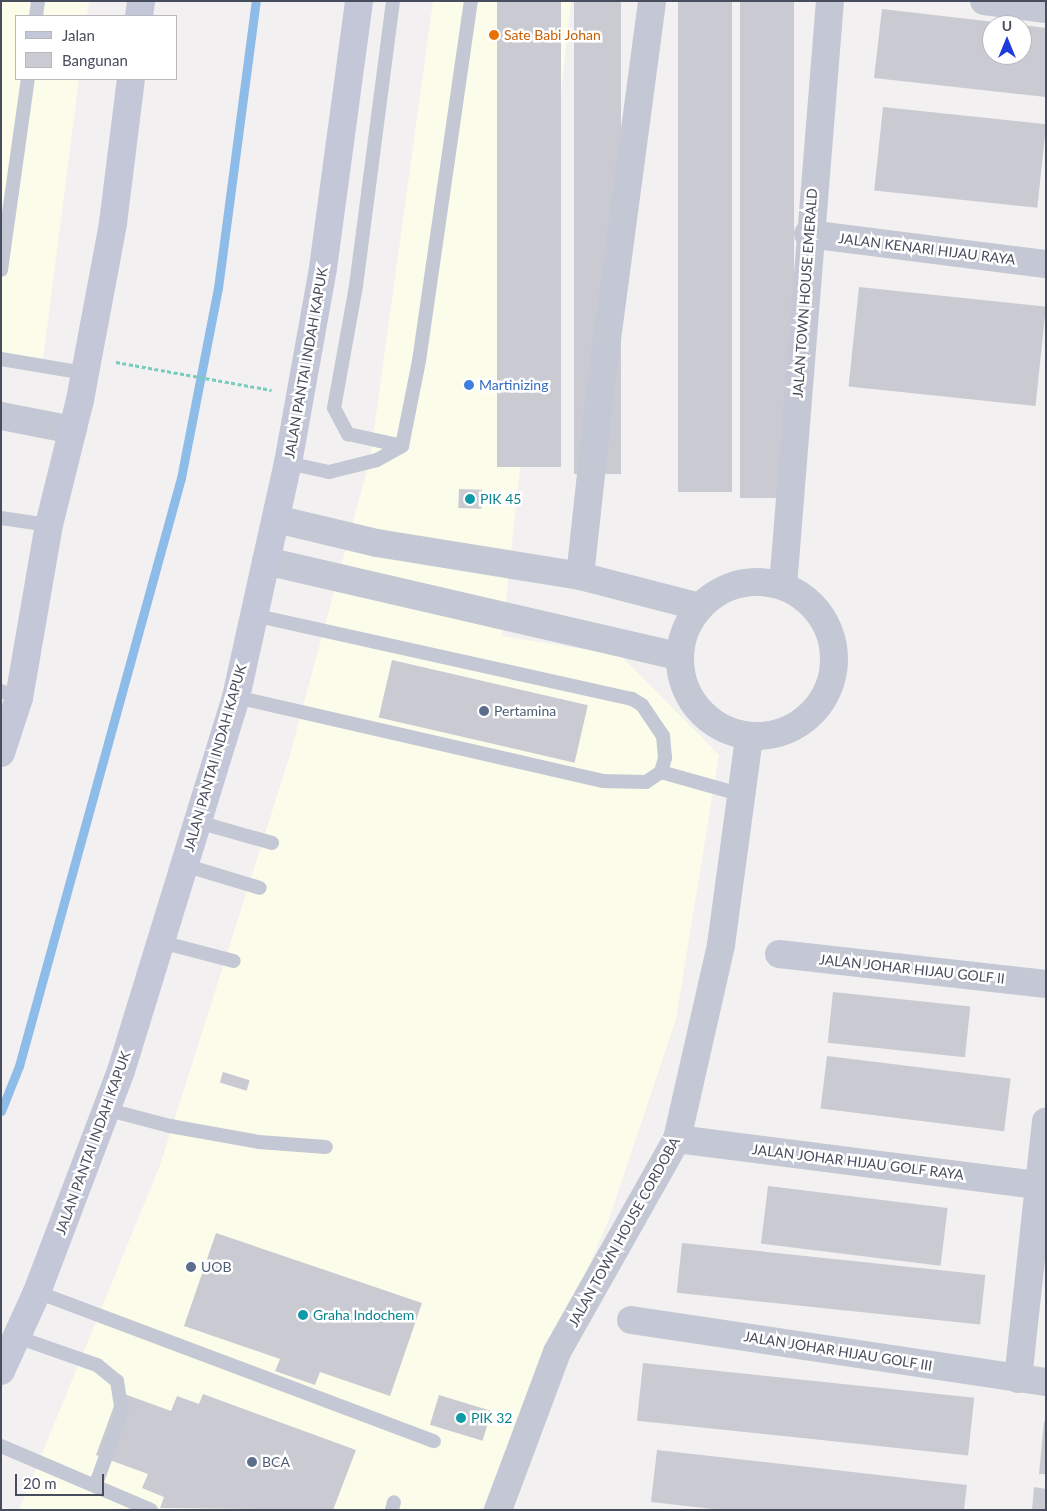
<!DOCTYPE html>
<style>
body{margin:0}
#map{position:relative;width:1047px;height:1511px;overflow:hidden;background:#f2f0f0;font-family:Lato,sans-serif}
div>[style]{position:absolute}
.commercial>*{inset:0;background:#fcfcea}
.stream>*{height:9px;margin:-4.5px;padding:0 4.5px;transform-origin:4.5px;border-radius:4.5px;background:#8ebce9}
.building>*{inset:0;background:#cacbd2;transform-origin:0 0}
.path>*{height:3px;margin-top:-1.5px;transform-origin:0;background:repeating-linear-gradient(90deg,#79cbba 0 4px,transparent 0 6.5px)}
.lane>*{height:14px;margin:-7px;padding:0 7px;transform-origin:7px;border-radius:7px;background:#c4c8d4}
.street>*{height:28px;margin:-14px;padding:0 14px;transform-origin:14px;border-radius:14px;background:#c4c8d4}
.street>.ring{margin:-14px;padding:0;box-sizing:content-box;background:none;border:28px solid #c4c8d4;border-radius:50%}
.secondary>*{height:28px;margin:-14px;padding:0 14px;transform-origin:14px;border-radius:14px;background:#c3c7d8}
.dots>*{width:14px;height:14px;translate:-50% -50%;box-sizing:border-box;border:2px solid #fff;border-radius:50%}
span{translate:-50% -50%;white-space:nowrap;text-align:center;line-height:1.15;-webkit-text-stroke:5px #fff;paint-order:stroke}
.food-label{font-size:14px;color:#c56008}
.left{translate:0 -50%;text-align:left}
.street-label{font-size:14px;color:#484d5d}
.shop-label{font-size:14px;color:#366cbe}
.culture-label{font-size:14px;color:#0d838f}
.service-label{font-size:14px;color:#4e5e75}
.frame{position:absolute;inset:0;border:2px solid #484d5d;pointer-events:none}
.legend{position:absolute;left:15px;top:15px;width:162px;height:65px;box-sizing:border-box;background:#fff;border:1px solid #b6b8be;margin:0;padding:6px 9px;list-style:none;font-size:15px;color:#484d5d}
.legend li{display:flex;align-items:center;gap:10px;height:25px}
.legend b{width:25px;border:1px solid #b6b8be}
.north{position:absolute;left:982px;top:15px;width:50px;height:50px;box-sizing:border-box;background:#fff;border:1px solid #b6b8be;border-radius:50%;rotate:0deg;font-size:14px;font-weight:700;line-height:20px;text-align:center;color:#484d5d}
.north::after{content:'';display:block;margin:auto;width:18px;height:22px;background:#1f3bdd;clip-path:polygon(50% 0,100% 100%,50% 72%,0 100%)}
.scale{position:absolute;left:15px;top:1474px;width:89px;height:22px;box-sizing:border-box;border:2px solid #484d5d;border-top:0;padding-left:6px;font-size:15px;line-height:18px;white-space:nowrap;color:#484d5d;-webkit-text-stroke:4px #fff;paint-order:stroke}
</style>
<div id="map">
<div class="commercial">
<div style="clip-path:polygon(1px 1px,89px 1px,87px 16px,16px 16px,16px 79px,79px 79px,42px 367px,1px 362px)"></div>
<div style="clip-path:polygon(433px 1px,571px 1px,502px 636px,620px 655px,719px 755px,676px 1019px,608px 1222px,482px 1510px,19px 1510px,160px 1165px,289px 758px,370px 459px)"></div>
</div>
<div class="stream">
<div style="left:1px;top:1111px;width:48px;rotate:-68.2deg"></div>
<div style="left:19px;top:1066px;width:610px;rotate:-74.6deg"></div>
<div style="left:181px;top:478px;width:194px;rotate:-79deg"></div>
<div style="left:218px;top:288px;width:290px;rotate:-82.5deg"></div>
</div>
<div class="building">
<div style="left:497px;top:1px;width:64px;height:466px"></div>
<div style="left:574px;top:1px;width:47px;height:473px"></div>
<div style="left:678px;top:1px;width:54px;height:491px"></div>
<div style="left:740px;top:1px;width:54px;height:497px"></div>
<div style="clip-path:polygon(882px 9px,1012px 24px,992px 25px,992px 55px,1022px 55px,1022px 25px,1046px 28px,1046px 97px,874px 78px)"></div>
<div style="left:883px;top:107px;width:164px;height:84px;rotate:6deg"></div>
<div style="left:859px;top:287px;width:188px;height:100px;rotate:6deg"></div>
<div style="left:459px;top:489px;width:23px;height:19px;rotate:2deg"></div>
<div style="left:392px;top:660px;width:201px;height:59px;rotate:13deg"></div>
<div style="left:833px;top:992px;width:138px;height:51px;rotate:6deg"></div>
<div style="left:827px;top:1056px;width:185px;height:53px;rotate:7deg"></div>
<div style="left:223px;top:1072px;width:28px;height:11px;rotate:17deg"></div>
<div style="left:768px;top:1186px;width:181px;height:58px;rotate:7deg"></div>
<div style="clip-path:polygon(216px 1233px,422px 1303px,390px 1396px,320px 1372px,315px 1385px,275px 1371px,280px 1359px,184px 1326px)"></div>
<div style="left:682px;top:1243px;width:305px;height:50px;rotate:6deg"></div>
<div style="left:643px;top:1363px;width:333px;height:58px;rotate:6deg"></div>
<div style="clip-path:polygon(119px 1392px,171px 1411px,177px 1396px,199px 1404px,203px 1394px,356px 1450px,333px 1510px,160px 1508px,164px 1497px,142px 1488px,148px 1474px,96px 1455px)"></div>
<div style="left:439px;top:1395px;width:55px;height:31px;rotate:17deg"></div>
<div style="clip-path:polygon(1044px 1421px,1046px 1421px,1046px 1474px,1039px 1474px)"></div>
<div style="clip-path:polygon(657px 1450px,967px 1485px,964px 1510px,722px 1510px,651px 1502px)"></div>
<div style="clip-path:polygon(1034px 1487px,1046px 1489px,1046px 1510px,1032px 1510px)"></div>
</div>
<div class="path">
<div style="left:116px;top:362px;width:158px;rotate:10.2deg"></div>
</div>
<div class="lane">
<div style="left:393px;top:1px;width:287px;rotate:97.4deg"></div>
<div style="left:356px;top:286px;width:124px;rotate:100.2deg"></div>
<div style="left:334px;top:408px;width:30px;rotate:62deg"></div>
<div style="left:348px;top:434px;width:55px;rotate:12.5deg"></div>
<div style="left:36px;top:16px;width:15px;rotate:-82deg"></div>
<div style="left:1px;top:270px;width:193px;rotate:-82deg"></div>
<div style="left:1px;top:359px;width:85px;rotate:9.5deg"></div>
<div style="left:288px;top:463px;width:42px;rotate:12.4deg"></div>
<div style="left:329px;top:472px;width:49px;rotate:-14deg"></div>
<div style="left:377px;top:460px;width:29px;rotate:-29deg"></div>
<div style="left:402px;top:446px;width:87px;rotate:-78.7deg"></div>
<div style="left:419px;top:361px;width:364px;rotate:-81.8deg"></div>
<div style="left:1px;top:518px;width:49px;rotate:8.3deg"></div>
<div style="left:1px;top:691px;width:19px;rotate:21deg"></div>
<div style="left:236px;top:697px;width:376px;rotate:12.9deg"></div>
<div style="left:602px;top:781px;width:44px;rotate:1.3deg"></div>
<div style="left:646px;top:782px;width:18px;rotate:-34deg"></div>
<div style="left:661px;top:772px;width:15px;rotate:-74deg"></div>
<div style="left:665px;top:758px;width:22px;rotate:-95deg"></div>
<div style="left:663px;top:736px;width:37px;rotate:-124deg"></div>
<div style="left:642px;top:705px;width:12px;rotate:-149deg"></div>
<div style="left:632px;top:699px;width:387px;rotate:-167.5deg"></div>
<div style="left:661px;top:772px;width:81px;rotate:15.8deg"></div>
<div style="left:198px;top:822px;width:77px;rotate:15.8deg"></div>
<div style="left:184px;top:865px;width:79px;rotate:16.8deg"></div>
<div style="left:161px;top:942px;width:75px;rotate:14.6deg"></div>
<div style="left:105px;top:1109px;width:67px;rotate:14.7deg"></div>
<div style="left:170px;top:1126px;width:90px;rotate:10.2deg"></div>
<div style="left:259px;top:1142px;width:67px;rotate:4.3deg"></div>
<div style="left:37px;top:1292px;width:424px;rotate:20.6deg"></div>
<div style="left:17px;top:1337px;width:85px;rotate:19.3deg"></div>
<div style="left:97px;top:1365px;width:26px;rotate:39deg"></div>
<div style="left:117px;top:1381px;width:31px;rotate:81deg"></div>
<div style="left:122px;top:1412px;width:77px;rotate:109.9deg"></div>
<div style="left:1px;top:1446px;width:163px;rotate:23.1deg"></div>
<div style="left:392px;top:1510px;width:8px;rotate:-76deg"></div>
</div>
<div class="street">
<div style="left:984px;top:1px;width:63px;rotate:7.4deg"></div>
<div style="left:808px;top:234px;width:240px;rotate:7.2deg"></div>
<div style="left:1px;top:416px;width:73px;rotate:11deg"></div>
<div style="left:276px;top:519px;width:104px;rotate:13.4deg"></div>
<div style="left:377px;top:543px;width:206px;rotate:9.2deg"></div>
<div style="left:580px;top:576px;width:124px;rotate:14.5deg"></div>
<div style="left:266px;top:561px;width:424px;rotate:13deg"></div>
<div style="left:580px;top:576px;width:193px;rotate:-83.8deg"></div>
<div style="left:601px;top:384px;width:386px;rotate:-82.4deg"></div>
<div class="ring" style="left:680px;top:582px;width:126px;height:126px"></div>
<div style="left:783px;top:586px;width:587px;rotate:-85.41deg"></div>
<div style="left:779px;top:954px;width:269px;rotate:6.4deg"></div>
<div style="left:677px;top:1139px;width:372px;rotate:7.3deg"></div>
<div style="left:631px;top:1320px;width:420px;rotate:8.5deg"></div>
<div style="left:1018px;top:1379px;width:259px;rotate:-83.8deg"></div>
<div style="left:498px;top:1510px;width:169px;rotate:-69.5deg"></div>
<div style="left:557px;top:1352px;width:244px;rotate:-60.6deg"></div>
<div style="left:677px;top:1139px;width:199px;rotate:-77.2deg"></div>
<div style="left:721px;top:945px;width:210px;rotate:-82.3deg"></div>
</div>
<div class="secondary">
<div style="left:139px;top:16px;width:15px;rotate:-82deg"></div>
<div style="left:1px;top:753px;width:58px;rotate:-71.9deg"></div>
<div style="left:19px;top:698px;width:176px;rotate:-80.2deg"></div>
<div style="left:49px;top:525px;width:129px;rotate:-76.1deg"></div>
<div style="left:80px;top:400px;width:180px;rotate:-79.4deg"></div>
<div style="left:113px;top:223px;width:145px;rotate:-82.9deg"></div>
<div style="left:1px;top:1371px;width:87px;rotate:-65.5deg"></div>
<div style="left:37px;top:1292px;width:236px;rotate:-69.2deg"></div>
<div style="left:121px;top:1071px;width:391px;rotate:-72.9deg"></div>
<div style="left:236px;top:697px;width:240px;rotate:-77.5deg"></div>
<div style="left:288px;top:463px;width:198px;rotate:-79.8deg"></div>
<div style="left:323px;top:268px;width:269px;rotate:-82.3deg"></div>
</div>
<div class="dots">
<div style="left:494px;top:35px;background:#e8710a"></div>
<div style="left:469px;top:385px;background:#3f7fe0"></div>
<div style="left:470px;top:499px;background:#0f9aa8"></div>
<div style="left:484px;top:711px;background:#5c6f8a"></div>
<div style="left:191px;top:1267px;background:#5c6f8a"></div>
<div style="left:303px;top:1315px;background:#0f9aa8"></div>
<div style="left:461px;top:1418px;background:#0f9aa8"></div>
<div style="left:252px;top:1462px;background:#5c6f8a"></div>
</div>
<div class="food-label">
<span class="left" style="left:504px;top:35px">Sate Babi Johan</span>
</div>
<div class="street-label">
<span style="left:927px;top:249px;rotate:7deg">JALAN KENARI HIJAU RAYA</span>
<span style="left:805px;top:293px;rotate:-86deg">JALAN TOWN HOUSE EMERALD</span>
<span style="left:306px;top:363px;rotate:-80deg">JALAN PANTAI INDAH KAPUK</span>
<span style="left:215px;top:758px;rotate:-74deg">JALAN PANTAI INDAH KAPUK</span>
<span style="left:912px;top:969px;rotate:6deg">JALAN JOHAR HIJAU GOLF II</span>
<span style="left:93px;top:1143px;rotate:-70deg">JALAN PANTAI INDAH KAPUK</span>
<span style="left:858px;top:1162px;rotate:7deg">JALAN JOHAR HIJAU GOLF RAYA</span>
<span style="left:624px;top:1232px;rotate:-61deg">JALAN TOWN HOUSE CORDOBA</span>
<span style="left:838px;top:1351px;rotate:9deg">JALAN JOHAR HIJAU GOLF III</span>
</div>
<div class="shop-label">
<span class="left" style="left:479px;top:385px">Martinizing</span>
</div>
<div class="culture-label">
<span class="left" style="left:480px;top:499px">PIK 45</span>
<span class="left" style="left:313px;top:1315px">Graha Indochem</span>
<span class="left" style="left:471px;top:1418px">PIK 32</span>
</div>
<div class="service-label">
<span class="left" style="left:494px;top:711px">Pertamina</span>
<span class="left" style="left:201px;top:1267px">UOB</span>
<span class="left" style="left:262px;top:1462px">BCA</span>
</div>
<div class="frame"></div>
<ul class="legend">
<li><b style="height:6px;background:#c3c7d8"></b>Jalan</li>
<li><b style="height:14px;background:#cacbd2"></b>Bangunan</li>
</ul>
<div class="north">U</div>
<div class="scale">20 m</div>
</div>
